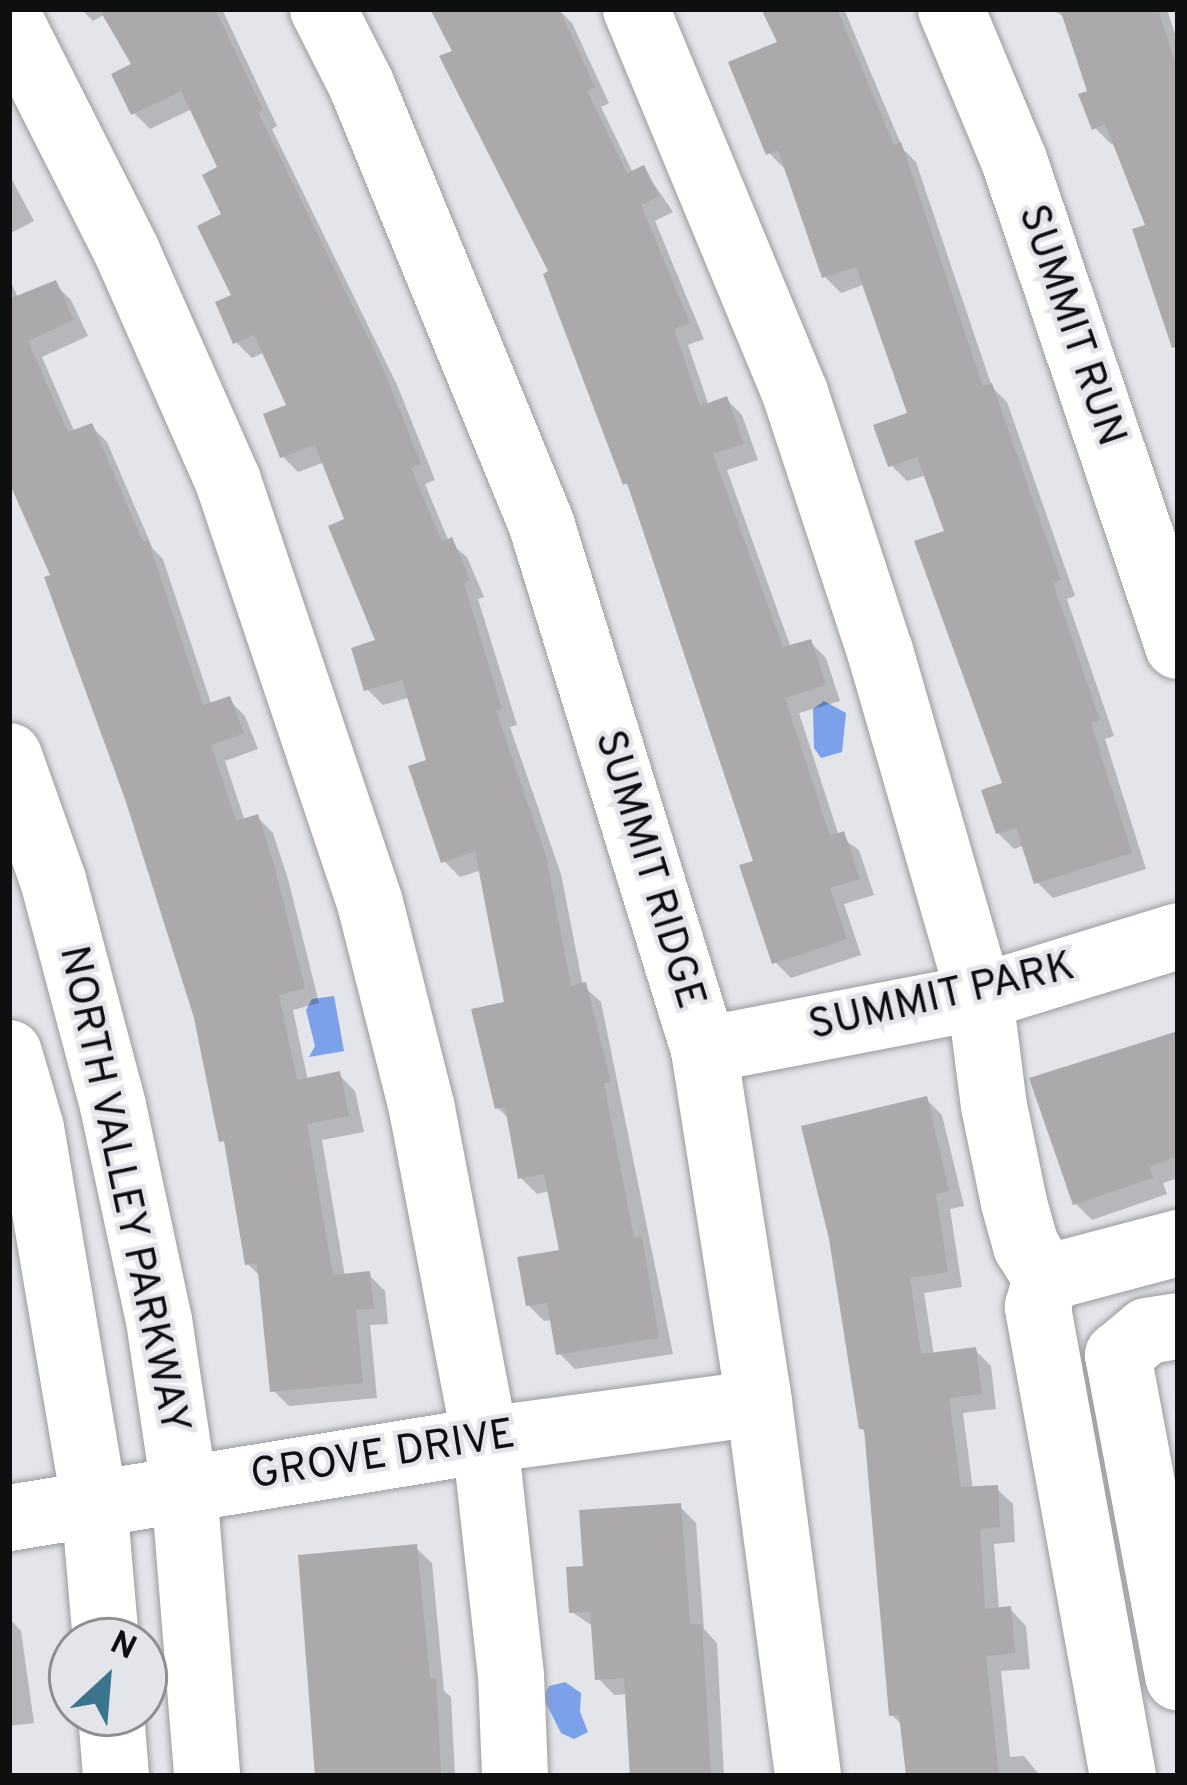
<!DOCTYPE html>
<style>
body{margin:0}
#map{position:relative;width:1187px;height:1785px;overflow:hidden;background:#e3e5ea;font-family:Overpass,sans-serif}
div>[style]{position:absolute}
.water>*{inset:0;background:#7aa1e9}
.shadow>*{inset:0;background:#0003}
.building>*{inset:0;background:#aca9ad}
.roads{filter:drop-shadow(0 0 3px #999b9f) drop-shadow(0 0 3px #999b9f)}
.minor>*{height:66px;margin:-33px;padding:0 33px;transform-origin:33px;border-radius:33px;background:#fff}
span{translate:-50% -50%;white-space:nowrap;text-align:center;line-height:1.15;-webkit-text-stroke:9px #e3e5ea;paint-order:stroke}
.street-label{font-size:42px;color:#0e0f10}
.frame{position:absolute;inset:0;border:12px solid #0e0f10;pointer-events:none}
.north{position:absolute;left:48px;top:1617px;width:120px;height:120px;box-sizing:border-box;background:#e3e5ea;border:3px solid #8e8f93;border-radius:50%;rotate:26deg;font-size:33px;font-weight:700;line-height:48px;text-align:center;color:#0e0f10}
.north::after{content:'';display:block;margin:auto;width:42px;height:54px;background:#39758d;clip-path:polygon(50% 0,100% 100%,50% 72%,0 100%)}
</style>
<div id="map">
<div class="water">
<div style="clip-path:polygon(824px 701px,846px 713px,842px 752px,821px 758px,814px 748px,813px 709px)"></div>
<div style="clip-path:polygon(334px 996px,344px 1051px,309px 1057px,315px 1046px,306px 1010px,312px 999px)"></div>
<div style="clip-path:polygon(565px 1682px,581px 1693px,580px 1712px,588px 1732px,574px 1739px,561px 1733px,543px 1697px,549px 1686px)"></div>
</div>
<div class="shadow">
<div style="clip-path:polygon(81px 9px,222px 9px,277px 126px,272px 129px,398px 387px,435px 480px,425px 484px,449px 542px,467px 557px,484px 597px,478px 599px,517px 725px,510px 727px,561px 874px,583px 986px,601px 1002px,673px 1354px,575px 1369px,559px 1353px,553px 1320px,544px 1321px,528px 1305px,562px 1253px,550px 1191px,537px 1194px,521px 1178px,510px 1120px,498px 1108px,508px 1004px,482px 870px,460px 877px,444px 861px,430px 762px,411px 697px,383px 705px,367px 689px,379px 642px,348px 521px,325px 462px,298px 472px,282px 456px,290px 407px,265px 352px,252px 358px,236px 342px,221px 169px,192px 109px,150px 129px,134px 113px,135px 66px,105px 14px,93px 21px)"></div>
<div style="clip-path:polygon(433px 9px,558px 9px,572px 23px,609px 103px,601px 107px,633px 173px,643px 168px,673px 212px,655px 221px,704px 339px,688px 345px,709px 406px,726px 399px,742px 415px,758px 460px,727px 470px,791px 648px,810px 642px,826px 658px,840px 701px,799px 713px,839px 836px,859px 850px,874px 895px,844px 904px,861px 955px,791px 978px,775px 962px,756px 863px,633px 491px,625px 483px,553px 273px,443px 58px,456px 52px)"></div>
<div style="clip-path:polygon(764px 9px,844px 9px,903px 149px,916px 162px,992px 387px,1007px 402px,1075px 596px,1067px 599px,1114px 736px,1105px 739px,1146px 869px,1053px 898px,1037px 882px,1025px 845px,1014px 849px,998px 833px,1006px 785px,948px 532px,927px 475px,907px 481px,891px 465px,911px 415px,865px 284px,841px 293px,825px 277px,785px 169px,769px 153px,782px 43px)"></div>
<div style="clip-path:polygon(1052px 9px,1167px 9px,1178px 44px,1178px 352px,1136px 231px,1148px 227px,1115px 142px,1111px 144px,1095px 128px,1091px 93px,1067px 19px)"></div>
<div style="clip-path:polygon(9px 174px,34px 221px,9px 234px)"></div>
<div style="clip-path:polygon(9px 279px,19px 299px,55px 284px,71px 300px,88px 336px,42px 357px,75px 433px,91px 426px,107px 442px,153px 549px,163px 559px,212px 706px,229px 700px,245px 716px,258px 749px,225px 761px,245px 821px,257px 817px,273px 833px,288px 879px,319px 1003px,293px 1010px,308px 1081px,339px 1075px,355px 1091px,364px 1132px,322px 1140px,345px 1277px,369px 1275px,385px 1291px,388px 1324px,370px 1325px,377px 1398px,289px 1406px,273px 1390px,261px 1277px,248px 1264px,228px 1146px,222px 1140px,197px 1017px,54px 577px,9px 474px)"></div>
<div style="clip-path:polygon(1178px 1036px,1178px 1178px,1163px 1183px,1167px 1194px,1092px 1220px,1076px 1204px)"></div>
<div style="clip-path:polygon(926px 1099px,942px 1115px,964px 1206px,950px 1209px,962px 1287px,924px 1293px,934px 1355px,975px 1350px,991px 1366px,996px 1409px,963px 1413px,973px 1490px,996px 1488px,1013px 1504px,1015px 1542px,994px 1544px,999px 1610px,1010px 1609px,1026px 1626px,1030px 1669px,1001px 1671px,1010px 1757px,1024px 1756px,1040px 1776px,909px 1776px,903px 1726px,892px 1715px,867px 1434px,861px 1428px)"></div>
<div style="clip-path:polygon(680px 1507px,696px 1523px,704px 1629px,717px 1643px,724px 1776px,597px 1776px,633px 1772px,628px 1694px,614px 1695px,598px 1678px,594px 1627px,572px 1612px,586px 1569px)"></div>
<div style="clip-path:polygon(415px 1547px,432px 1563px,444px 1691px,451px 1697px,455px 1776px,318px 1776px,301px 1557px)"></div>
<div style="clip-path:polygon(9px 1618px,21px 1631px,34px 1723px,9px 1726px)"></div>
</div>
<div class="building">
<div style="clip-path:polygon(99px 9px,215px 9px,263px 110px,258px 112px,383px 368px,421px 464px,411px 468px,442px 542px,452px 537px,470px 580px,464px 583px,502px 709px,496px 711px,546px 856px,571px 986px,586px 982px,611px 1082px,604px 1083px,634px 1238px,642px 1237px,659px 1338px,556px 1355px,547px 1303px,526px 1306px,517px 1257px,559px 1250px,544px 1174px,518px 1179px,505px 1107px,495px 1109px,471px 1009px,504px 1002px,475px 851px,441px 863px,408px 766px,426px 760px,402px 680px,364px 691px,351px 648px,375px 640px,328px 526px,344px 519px,315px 445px,280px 458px,263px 414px,286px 405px,254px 335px,233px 344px,215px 302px,231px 295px,197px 226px,221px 214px,202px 175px,217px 167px,181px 91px,131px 115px,111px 74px,131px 64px)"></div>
<div style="clip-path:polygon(430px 9px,559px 9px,595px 87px,587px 91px,627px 173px,644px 165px,659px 196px,641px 205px,690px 323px,674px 329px,700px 406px,727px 396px,744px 444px,713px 454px,783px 647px,811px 639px,826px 685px,785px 698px,830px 836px,844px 831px,860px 879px,830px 888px,847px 939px,772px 964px,739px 865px,753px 861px,627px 483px,623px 485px,543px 274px,548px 271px,439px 56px,452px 51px)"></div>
<div style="clip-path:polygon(761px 9px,837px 9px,894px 145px,901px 142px,983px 386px,992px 383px,1061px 580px,1053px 583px,1100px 720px,1091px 723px,1132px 853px,1034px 884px,1016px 828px,996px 834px,981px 790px,1002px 783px,914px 541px,944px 531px,917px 457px,888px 467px,873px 425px,907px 413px,856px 267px,822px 278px,778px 150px,766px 155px,728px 62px,777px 42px)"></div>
<div style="clip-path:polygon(1060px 9px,1158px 9px,1178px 72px,1178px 347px,1172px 348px,1132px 229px,1145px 225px,1105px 124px,1092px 130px,1078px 94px,1087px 91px)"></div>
<div style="clip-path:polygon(56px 280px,74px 320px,28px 341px,68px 432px,92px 423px,143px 542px,148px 540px,203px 705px,230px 696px,244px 733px,211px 745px,236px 821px,258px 814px,273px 861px,305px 988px,279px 995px,297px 1080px,340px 1071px,349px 1116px,307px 1124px,333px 1275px,370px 1271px,374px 1309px,356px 1310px,363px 1383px,270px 1392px,257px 1263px,245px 1265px,224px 1141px,219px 1142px,194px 1018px,125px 799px,44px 577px,50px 575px,9px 482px,9px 299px)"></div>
<div style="clip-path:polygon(1178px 1031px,1178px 1156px,1149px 1167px,1153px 1178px,1073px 1205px,1029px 1078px)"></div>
<div style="clip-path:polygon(927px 1096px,949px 1191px,936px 1194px,948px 1272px,910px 1278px,921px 1354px,976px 1347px,982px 1394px,949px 1398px,961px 1487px,998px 1485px,1000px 1527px,980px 1529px,985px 1609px,1011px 1606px,1015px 1653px,986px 1656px,999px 1776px,906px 1776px,899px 1715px,889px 1716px,864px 1429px,859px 1429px,829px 1239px,801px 1126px)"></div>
<div style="clip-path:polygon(681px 1503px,690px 1624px,702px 1624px,711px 1776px,630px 1776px,624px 1678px,595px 1680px,590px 1612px,569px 1613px,566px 1567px,583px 1566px,579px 1510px)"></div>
<div style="clip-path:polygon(417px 1544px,430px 1679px,436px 1678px,441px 1774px,315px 1776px,298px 1555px)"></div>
</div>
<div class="roads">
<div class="minor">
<div style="left:323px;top:9px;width:84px;rotate:63.1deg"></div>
<div style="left:361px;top:84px;width:478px;rotate:67.7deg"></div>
<div style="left:542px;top:526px;width:548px;rotate:72.82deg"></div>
<div style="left:704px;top:1050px;width:357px;rotate:81.1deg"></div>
<div style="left:759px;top:1403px;width:376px;rotate:82.5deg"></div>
<div style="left:636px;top:9px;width:416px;rotate:67.5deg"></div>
<div style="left:795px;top:393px;width:272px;rotate:71.8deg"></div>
<div style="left:880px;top:651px;width:360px;rotate:73.9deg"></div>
<div style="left:980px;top:997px;width:110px;rotate:82.7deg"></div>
<div style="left:994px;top:1106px;width:99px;rotate:78.3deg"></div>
<div style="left:1014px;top:1203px;width:45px;rotate:74.4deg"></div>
<div style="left:1026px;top:1246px;width:38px;rotate:58deg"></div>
<div style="left:951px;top:9px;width:164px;rotate:67.4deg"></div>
<div style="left:1014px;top:160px;width:513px;rotate:71.35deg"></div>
<div style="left:9px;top:18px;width:262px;rotate:63.2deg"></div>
<div style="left:127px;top:252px;width:250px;rotate:66.2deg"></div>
<div style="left:228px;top:481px;width:445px;rotate:71.4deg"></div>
<div style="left:370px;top:903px;width:212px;rotate:75.8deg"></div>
<div style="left:422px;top:1109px;width:337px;rotate:79.2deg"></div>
<div style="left:485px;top:1440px;width:236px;rotate:83.7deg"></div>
<div style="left:511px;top:1675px;width:101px;rotate:87.7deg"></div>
<div style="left:9px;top:756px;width:132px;rotate:70.5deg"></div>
<div style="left:53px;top:880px;width:234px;rotate:75.1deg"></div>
<div style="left:113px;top:1106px;width:219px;rotate:77.9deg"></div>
<div style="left:159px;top:1320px;width:170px;rotate:81.5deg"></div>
<div style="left:184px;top:1488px;width:289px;rotate:85.4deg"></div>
<div style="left:704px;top:1050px;width:281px;rotate:-10.9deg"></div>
<div style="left:980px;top:997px;width:207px;rotate:-17.1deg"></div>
<div style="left:9px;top:1053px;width:78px;rotate:73.7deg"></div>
<div style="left:31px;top:1128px;width:379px;rotate:80.4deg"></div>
<div style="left:94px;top:1502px;width:140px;rotate:85.1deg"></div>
<div style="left:1178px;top:1326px;width:31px;rotate:171deg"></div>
<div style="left:1147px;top:1331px;width:38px;rotate:140deg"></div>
<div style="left:1118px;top:1355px;width:328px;rotate:79.4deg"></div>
<div style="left:9px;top:1518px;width:482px;rotate:-9.3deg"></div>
<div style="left:485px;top:1440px;width:276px;rotate:-7.7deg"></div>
<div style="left:111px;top:1713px;width:63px;rotate:85.5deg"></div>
<div style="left:1123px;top:1776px;width:477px;rotate:-100.3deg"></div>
<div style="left:1038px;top:1307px;width:30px;rotate:-75deg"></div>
<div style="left:1046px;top:1278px;width:137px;rotate:-14.9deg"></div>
</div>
</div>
<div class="street-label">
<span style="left:1070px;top:326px;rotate:71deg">SUMMIT RUN</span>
<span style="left:648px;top:870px;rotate:73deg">SUMMIT RIDGE</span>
<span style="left:942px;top:998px;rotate:-13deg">SUMMIT PARK</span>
<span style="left:122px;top:1190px;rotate:78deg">NORTH VALLEY PARKWAY</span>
<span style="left:383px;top:1457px;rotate:-9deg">GROVE DRIVE</span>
</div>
<div class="frame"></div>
<div class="north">N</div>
</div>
